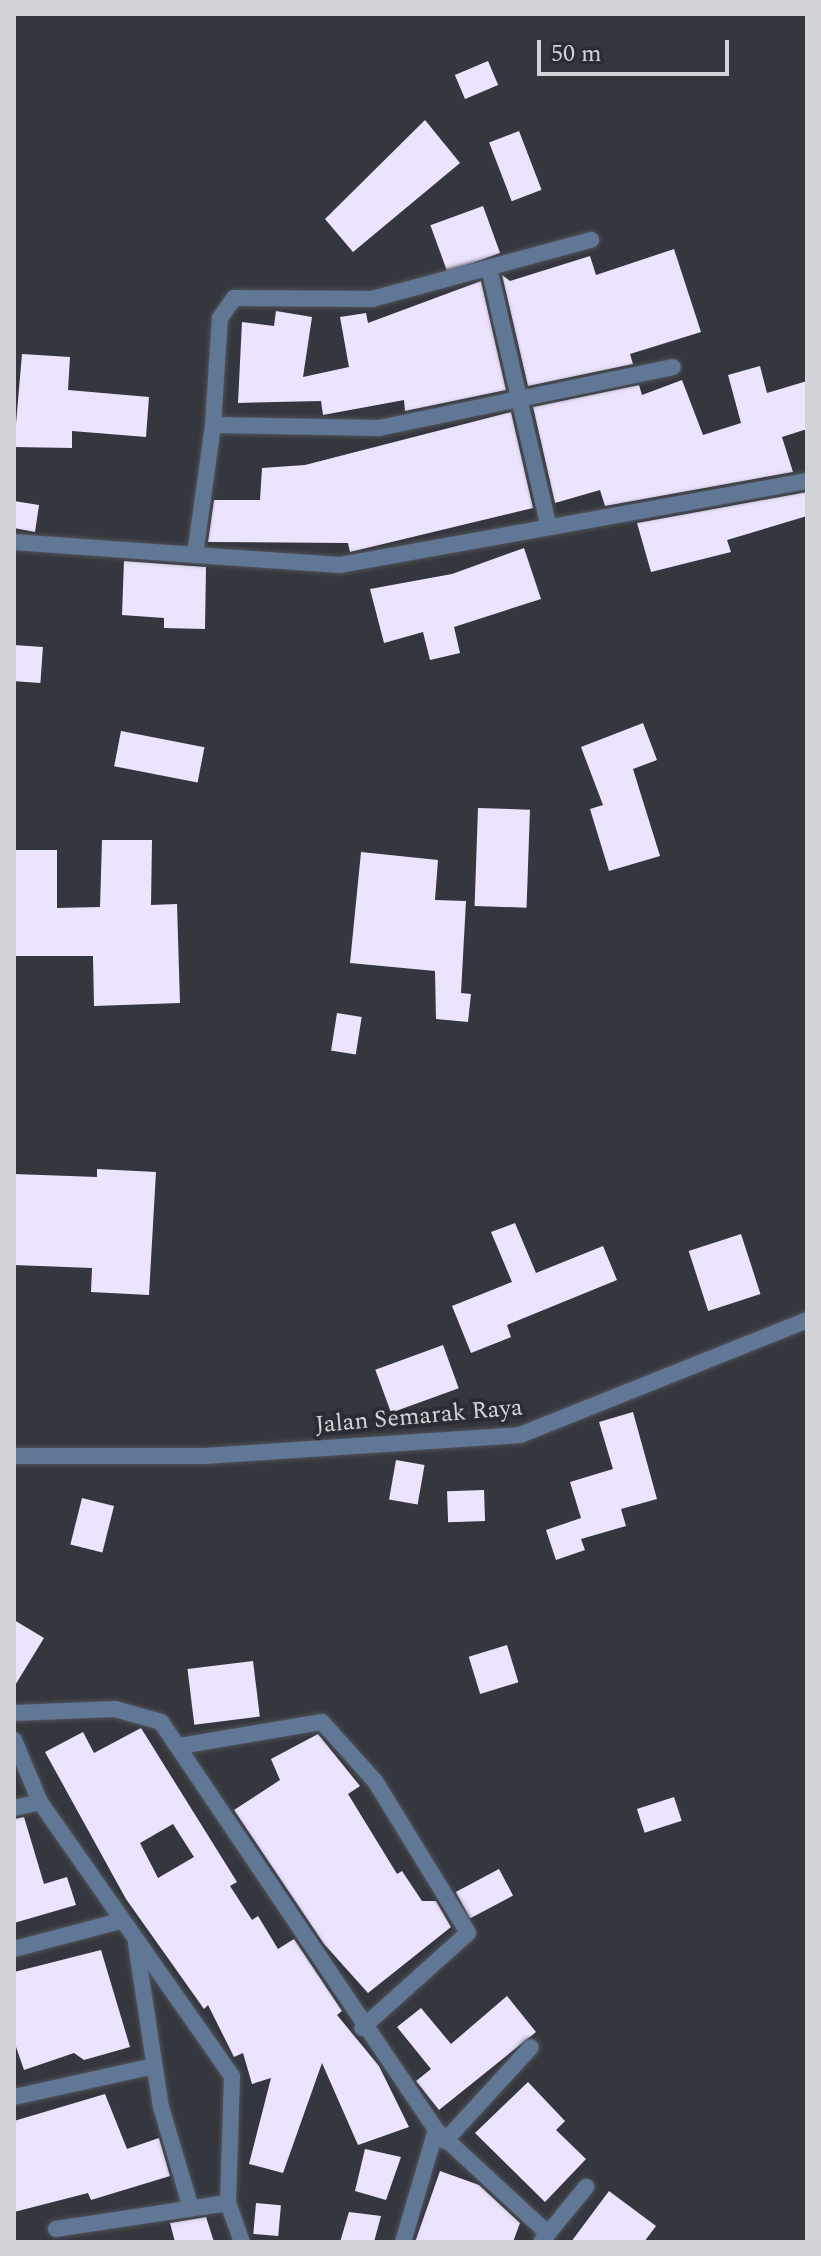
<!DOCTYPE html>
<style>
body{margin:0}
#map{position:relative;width:821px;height:2256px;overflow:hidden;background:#35373e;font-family:Spectral,serif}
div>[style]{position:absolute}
.building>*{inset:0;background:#ece4ff;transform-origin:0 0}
.roads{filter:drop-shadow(0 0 2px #51535a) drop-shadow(0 0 2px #51535a)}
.street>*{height:16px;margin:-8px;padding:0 8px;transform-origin:8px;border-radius:8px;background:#607795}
span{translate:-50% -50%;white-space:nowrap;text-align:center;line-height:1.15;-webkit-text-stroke:8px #2b2d34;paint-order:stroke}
.street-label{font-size:24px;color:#d3d4d9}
.frame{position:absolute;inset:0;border:16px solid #d3d4d9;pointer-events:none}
.scale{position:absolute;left:537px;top:40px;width:192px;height:36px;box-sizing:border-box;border:4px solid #d3d4d9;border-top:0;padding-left:10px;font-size:24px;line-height:28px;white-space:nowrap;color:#d3d4d9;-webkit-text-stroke:6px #2b2d34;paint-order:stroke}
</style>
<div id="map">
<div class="building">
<div style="left:488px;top:61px;width:26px;height:36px;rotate:67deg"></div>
<div style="clip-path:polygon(425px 120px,460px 163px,353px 252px,325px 219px)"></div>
<div style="left:519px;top:131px;width:63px;height:32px;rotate:69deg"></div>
<div style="left:483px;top:206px;width:50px;height:56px;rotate:70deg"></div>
<div style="clip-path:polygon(674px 249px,701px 332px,630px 354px,633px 364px,528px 386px,502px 275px,510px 281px,590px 256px,596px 275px)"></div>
<div style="clip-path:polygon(481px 281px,506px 390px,405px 411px,404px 400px,323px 415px,321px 401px,238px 403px,242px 322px,274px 326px,276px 311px,312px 317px,303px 377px,349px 367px,340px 317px,366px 313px,368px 323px)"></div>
<div style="clip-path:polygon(22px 354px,70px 357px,68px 390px,149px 397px,146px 437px,72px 431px,72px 448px,14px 447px)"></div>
<div style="clip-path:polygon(760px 366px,767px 393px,807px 381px,807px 429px,782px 437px,793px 472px,605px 506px,600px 490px,555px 503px,533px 407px,639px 385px,642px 395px,682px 380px,703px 435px,741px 423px,728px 375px)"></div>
<div style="clip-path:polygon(511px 412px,533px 508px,350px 552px,348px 543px,208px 542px,214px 500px,260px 500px,262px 468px,305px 465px)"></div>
<div style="clip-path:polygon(807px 492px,807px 516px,727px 540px,731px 552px,651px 572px,637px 523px)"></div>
<div style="clip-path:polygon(14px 501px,39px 505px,35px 532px,14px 528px)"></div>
<div style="clip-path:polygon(524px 548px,541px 599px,454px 627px,460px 653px,430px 660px,423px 632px,384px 643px,370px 589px,452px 574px)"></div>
<div style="clip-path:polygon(124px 561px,206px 567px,205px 629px,164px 628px,164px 618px,122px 615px)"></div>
<div style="left:14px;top:645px;width:29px;height:36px;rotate:4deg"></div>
<div style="clip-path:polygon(643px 723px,657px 760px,633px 769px,660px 856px,609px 871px,590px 809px,603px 805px,581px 747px)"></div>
<div style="left:121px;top:731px;width:85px;height:36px;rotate:11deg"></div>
<div style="left:478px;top:808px;width:52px;height:98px;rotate:2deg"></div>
<div style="clip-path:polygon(102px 840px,152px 840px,151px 905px,177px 904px,180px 1003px,94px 1006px,93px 956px,14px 956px,14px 850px,57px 850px,57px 908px,100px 907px)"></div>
<div style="clip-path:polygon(361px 852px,438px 860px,435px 900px,466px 901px,461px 993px,471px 994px,468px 1022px,436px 1019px,435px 971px,350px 963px)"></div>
<div style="left:337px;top:1013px;width:25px;height:38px;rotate:9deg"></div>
<div style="clip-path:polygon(97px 1169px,156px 1172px,149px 1295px,91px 1292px,92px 1268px,14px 1265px,14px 1174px,97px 1177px)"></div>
<div style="clip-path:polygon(515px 1223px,536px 1273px,603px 1246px,617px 1280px,507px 1325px,511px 1337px,471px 1353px,452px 1306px,512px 1282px,491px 1232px)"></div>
<div style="left:741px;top:1234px;width:63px;height:55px;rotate:72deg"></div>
<div style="left:443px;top:1345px;width:46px;height:72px;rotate:70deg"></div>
<div style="clip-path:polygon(633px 1412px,657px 1499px,621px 1509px,626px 1526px,581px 1539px,585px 1550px,556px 1560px,546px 1530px,581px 1518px,570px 1482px,613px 1469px,599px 1422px)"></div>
<div style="left:396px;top:1460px;width:29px;height:40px;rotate:10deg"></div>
<div style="left:484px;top:1490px;width:31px;height:37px;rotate:88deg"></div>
<div style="left:82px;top:1498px;width:33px;height:48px;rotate:14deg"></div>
<div style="clip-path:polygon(14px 1620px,44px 1638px,14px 1687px)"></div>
<div style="left:507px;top:1645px;width:39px;height:40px;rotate:73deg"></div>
<div style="left:253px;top:1661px;width:56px;height:66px;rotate:83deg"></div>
<div style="clip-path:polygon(evenodd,141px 1728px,237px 1882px,230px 1886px,252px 1920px,258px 1916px,278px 1949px,294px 1939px,342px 2011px,337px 2015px,379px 2066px,409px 2127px,358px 2145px,322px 2063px,283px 2173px,249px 2164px,271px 2078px,252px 2084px,243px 2053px,234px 2057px,208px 2005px,204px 2009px,126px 1899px,45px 1752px,83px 1732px,94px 1753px,141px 1728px,173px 1824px,194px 1857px,158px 1878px,140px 1843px,173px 1824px)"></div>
<div style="clip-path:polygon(318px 1734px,360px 1786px,348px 1794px,397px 1874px,402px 1871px,422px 1901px,436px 1901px,451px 1927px,368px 1993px,324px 1944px,234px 1810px,280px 1780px,271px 1759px)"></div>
<div style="left:674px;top:1797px;width:25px;height:39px;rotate:72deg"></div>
<div style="clip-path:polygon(24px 1817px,44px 1884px,67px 1877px,76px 1905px,14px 1923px,14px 1819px)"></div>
<div style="left:499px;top:1869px;width:30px;height:49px;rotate:62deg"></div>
<div style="clip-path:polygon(101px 1950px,130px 2047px,84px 2060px,74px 2053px,24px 2070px,14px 2041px,14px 1972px)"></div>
<div style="clip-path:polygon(507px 1996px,536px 2032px,439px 2110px,416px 2081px,431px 2069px,397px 2027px,421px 2008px,451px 2044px)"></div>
<div style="clip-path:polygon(528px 2082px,565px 2121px,556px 2130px,586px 2159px,545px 2202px,475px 2133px)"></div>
<div style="clip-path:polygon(105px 2094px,127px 2149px,159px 2138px,170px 2176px,91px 2200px,88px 2193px,14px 2212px,14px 2121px)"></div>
<div style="clip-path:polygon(365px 2149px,401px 2157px,386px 2200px,355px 2191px)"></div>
<div style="clip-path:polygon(440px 2171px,479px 2185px,520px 2223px,513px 2242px,415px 2242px)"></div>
<div style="clip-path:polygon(609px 2191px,656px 2226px,644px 2242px,571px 2242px)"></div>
<div style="left:256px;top:2203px;width:25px;height:31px;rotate:5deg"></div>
<div style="clip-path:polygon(349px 2212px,381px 2216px,374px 2242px,340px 2242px)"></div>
<div style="clip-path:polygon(206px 2217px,214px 2242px,175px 2242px,170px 2223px)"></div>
</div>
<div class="roads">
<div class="street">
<div style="left:489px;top:268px;width:266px;rotate:77deg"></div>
<div style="left:213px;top:425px;width:107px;rotate:-86.3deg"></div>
<div style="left:220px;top:318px;width:24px;rotate:-55deg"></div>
<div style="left:234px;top:298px;width:138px;rotate:0.4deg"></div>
<div style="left:372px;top:299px;width:227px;rotate:-15.1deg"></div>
<div style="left:14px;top:542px;width:181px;rotate:4.1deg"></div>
<div style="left:195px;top:555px;width:131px;rotate:-82.1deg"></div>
<div style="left:213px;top:425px;width:166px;rotate:1deg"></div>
<div style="left:379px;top:428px;width:300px;rotate:-11.7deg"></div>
<div style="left:195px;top:555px;width:145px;rotate:3.9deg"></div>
<div style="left:340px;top:565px;width:474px;rotate:-10.2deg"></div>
<div style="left:14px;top:1456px;width:191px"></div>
<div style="left:205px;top:1456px;width:316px;rotate:-3.8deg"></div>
<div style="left:520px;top:1435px;width:309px;rotate:-21.8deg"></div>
<div style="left:14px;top:1713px;width:101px;rotate:-2.3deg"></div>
<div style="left:115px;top:1709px;width:48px;rotate:15.8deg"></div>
<div style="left:161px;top:1722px;width:492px;rotate:56deg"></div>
<div style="left:14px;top:1740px;width:67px;rotate:67.2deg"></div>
<div style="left:40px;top:1802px;width:335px;rotate:55deg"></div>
<div style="left:232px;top:2076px;width:127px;rotate:91.8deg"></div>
<div style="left:228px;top:2203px;width:41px;rotate:70.3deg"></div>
<div style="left:180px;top:1746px;width:144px;rotate:-9.6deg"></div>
<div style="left:322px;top:1722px;width:79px;rotate:48.1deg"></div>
<div style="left:375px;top:1781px;width:178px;rotate:58.5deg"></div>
<div style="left:468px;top:1933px;width:142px;rotate:138.1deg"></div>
<div style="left:14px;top:1808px;width:27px;rotate:-13deg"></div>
<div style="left:136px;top:1944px;width:165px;rotate:81.3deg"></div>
<div style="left:161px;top:2107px;width:102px;rotate:73.5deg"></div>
<div style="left:14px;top:1949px;width:110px;rotate:-14.8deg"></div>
<div style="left:14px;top:2097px;width:143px;rotate:-12.5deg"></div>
<div style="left:445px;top:2141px;width:127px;rotate:-47.5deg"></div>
<div style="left:56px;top:2229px;width:174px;rotate:-8.6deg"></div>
<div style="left:542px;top:2241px;width:70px;rotate:-50.8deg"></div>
<div style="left:403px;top:2242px;width:117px;rotate:-73.6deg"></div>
<div style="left:436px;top:2130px;width:150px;rotate:42.8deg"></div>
</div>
</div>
<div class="street-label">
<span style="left:419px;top:1417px;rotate:-5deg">Jalan Semarak Raya</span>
</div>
<div class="frame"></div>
<div class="scale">50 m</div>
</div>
